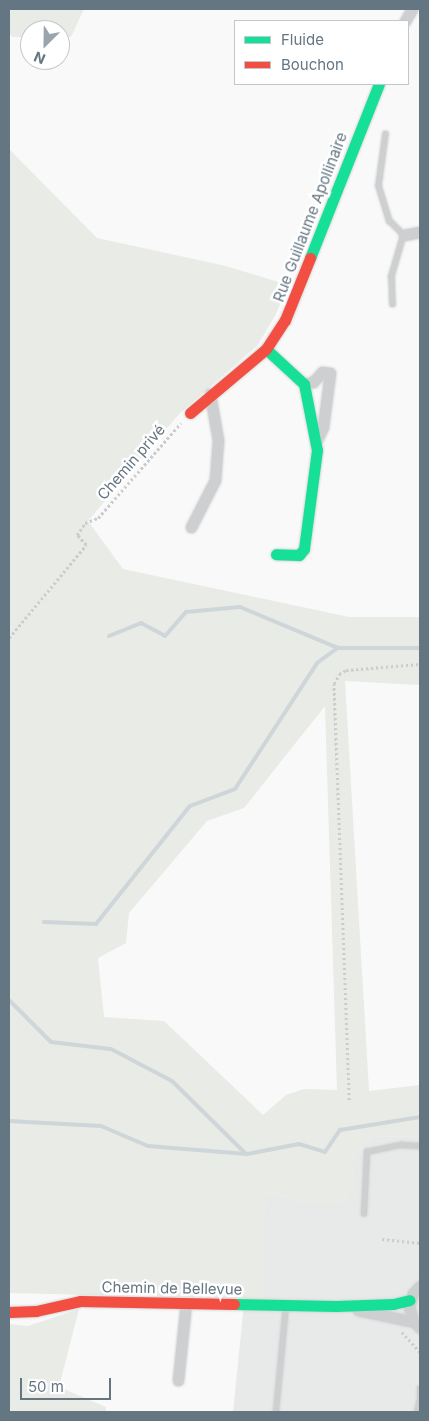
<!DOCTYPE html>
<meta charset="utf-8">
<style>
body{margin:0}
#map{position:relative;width:429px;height:1421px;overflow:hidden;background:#f9f9f9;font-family:Inter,sans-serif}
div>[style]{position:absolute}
.built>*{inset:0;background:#e8e9e9}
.green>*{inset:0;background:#e8ebe6}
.stream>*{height:4px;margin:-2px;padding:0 2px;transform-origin:2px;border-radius:2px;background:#ced6d9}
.path>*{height:2.5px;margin-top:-1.25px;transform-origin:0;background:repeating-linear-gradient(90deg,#cbcccd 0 2.5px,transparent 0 5px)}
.roads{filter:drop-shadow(0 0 1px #d5d6d7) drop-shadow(0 0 1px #d5d6d7)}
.lane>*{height:5.5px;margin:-2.75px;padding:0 2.75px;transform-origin:2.75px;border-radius:2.75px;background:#cecfd0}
.street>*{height:11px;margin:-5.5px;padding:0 5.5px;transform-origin:5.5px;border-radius:5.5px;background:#cecfd0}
.fast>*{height:11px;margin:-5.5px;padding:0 5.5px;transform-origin:5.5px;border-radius:5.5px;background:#16e098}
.jam>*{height:11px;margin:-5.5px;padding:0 5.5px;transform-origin:5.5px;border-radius:5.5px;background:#f24e42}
span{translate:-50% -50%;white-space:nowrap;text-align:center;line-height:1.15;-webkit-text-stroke:5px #fff;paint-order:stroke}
.street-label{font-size:15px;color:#657683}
.frame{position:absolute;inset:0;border:10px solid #657683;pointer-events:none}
.legend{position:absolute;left:234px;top:20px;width:175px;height:65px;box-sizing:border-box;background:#fff;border:1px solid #c1c8cd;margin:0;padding:6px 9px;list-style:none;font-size:15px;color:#657683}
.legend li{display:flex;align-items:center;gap:10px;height:25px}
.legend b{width:25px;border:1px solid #c1c8cd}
.north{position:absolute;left:20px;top:20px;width:50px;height:50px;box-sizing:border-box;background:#fff;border:1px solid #c1c8cd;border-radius:50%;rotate:203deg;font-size:14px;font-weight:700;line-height:20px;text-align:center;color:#657683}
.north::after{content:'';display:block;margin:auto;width:18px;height:22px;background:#99a4ac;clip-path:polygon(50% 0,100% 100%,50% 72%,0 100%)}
.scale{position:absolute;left:20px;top:1378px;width:91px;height:22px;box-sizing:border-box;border:2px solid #657683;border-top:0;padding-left:6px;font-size:15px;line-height:18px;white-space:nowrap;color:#657683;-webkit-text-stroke:4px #fff;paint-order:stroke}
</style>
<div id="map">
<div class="built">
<div style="clip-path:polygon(372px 1136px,420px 1137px,420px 1412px,233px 1412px,244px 1304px,267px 1192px,306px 1203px,355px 1184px,351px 1166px,354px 1155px)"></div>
</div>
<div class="green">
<div style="clip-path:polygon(9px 9px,84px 9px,71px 37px,60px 37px,60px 30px,30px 30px,30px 37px,13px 37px,9px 34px)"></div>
<div style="clip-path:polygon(evenodd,9px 149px,97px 238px,226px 266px,288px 285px,276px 314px,257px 346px,180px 413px,88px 521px,123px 569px,349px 617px,420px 617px,420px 685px,345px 681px,369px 1091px,420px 1085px,420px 1137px,372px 1136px,354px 1155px,351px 1166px,355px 1184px,351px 1194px,340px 1204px,306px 1203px,267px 1192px,264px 1299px,9px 1293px,9px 149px,325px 706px,337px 1090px,304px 1089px,286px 1095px,263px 1115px,164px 1021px,104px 1017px,98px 958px,126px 943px,129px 913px,207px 821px,244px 808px,325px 706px)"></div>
<div style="clip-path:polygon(79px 1309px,59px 1387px,106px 1407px,106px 1412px,9px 1412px,9px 1324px,28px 1326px)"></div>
</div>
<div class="stream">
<div style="left:109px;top:636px;width:35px;rotate:-22deg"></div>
<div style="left:141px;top:623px;width:27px;rotate:28deg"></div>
<div style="left:165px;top:636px;width:32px;rotate:-49deg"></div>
<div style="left:186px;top:612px;width:54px;rotate:-5.3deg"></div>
<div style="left:240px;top:607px;width:106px;rotate:22.7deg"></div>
<div style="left:44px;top:922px;width:52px;rotate:2.2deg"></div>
<div style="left:96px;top:924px;width:151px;rotate:-51.5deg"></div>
<div style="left:190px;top:806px;width:48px;rotate:-20.7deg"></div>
<div style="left:235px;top:789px;width:150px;rotate:-56.9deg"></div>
<div style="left:317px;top:663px;width:26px;rotate:-36deg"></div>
<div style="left:338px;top:648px;width:82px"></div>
<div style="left:9px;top:1000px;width:59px;rotate:45deg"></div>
<div style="left:51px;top:1042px;width:60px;rotate:6.7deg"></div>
<div style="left:111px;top:1049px;width:69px;rotate:27.7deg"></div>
<div style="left:172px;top:1081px;width:104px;rotate:44.6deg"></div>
<div style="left:9px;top:1121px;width:92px;rotate:3.1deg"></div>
<div style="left:101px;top:1126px;width:51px;rotate:23.1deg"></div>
<div style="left:148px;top:1146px;width:99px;rotate:4.6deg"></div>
<div style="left:247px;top:1154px;width:53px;rotate:-10.9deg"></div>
<div style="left:299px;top:1144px;width:27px;rotate:17deg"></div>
<div style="left:325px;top:1152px;width:27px;rotate:-56deg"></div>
<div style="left:340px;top:1130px;width:81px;rotate:-9.2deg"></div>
</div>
<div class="path">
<div style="left:9px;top:638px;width:121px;rotate:-50.4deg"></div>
<div style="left:86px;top:545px;width:13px;rotate:-132deg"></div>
<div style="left:77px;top:535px;width:14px;rotate:-56deg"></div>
<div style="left:85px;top:523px;width:14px;rotate:-21deg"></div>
<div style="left:98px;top:518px;width:126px;rotate:-48.9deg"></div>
<div style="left:349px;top:1100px;width:416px;rotate:-92.1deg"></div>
<div style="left:334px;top:684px;width:11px;rotate:-63deg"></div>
<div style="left:339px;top:674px;width:8px;rotate:-30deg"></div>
<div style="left:346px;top:670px;width:74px;rotate:-4.6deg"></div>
<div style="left:382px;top:1239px;width:38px;rotate:6deg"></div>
<div style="left:402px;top:1332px;width:27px;rotate:48deg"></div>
</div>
<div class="roads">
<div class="lane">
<div style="left:386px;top:134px;width:52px;rotate:97.7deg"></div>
<div style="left:379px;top:186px;width:37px;rotate:73deg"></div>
<div style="left:390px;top:221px;width:20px;rotate:45deg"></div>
<div style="left:404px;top:235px;width:43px;rotate:106.3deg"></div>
<div style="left:392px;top:276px;width:28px;rotate:88deg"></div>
<div style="left:364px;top:1214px;width:62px;rotate:-87.2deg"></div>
<div style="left:367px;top:1152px;width:35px;rotate:-12deg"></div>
<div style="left:401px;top:1145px;width:19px;rotate:3deg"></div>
<div style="left:420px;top:1401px;width:12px;rotate:-90deg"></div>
<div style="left:276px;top:1412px;width:105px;rotate:-84.6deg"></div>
<div style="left:417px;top:1412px;width:13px;rotate:-77deg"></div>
</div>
<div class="street">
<div style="left:405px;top:21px;width:14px;rotate:-60deg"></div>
<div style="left:404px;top:235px;width:16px;rotate:-11deg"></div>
<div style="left:304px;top:384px;width:9px;rotate:-13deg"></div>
<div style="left:313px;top:382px;width:13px;rotate:-48deg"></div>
<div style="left:322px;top:372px;width:8px;rotate:7deg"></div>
<div style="left:330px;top:373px;width:54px;rotate:97.4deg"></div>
<div style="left:323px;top:427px;width:17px;rotate:115deg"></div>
<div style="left:191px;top:527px;width:53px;rotate:-62.9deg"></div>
<div style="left:215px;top:480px;width:40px;rotate:-85.7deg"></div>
<div style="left:218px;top:440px;width:47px;rotate:-99.9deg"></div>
<div style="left:420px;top:1286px;width:10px;rotate:135deg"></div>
<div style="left:413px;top:1293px;width:15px;rotate:106deg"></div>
<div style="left:409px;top:1307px;width:16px;rotate:72deg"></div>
<div style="left:414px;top:1322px;width:8px;rotate:45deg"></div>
<div style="left:358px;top:1310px;width:57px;rotate:12.1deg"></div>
<div style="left:178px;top:1380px;width:77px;rotate:-84.1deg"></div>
</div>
<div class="fast">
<div style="left:310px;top:258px;width:187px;rotate:-68.4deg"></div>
<div style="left:266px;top:349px;width:52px;rotate:42.6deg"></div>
<div style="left:304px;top:384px;width:67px;rotate:78.9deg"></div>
<div style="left:317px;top:450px;width:100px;rotate:97.5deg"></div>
<div style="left:304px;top:549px;width:8px;rotate:130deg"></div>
<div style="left:299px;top:555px;width:23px;rotate:-178deg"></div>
<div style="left:234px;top:1304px;width:102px;rotate:1.1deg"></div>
<div style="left:336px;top:1306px;width:57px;rotate:-2deg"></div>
<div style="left:393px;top:1304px;width:17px;rotate:-13deg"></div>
</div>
<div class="jam">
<div style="left:190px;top:413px;width:99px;rotate:-40.1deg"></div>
<div style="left:266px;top:349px;width:35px;rotate:-57deg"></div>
<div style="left:285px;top:320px;width:67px;rotate:-68deg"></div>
<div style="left:9px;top:1312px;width:27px;rotate:-2deg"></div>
<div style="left:36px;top:1311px;width:45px;rotate:-12.8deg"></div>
<div style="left:80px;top:1301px;width:154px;rotate:1.1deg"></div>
</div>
</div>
<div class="street-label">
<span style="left:310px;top:217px;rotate:-69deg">Rue Guillaume Apollinaire</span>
<span style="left:131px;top:462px;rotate:-49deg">Chemin privé</span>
<span style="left:172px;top:1288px;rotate:1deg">Chemin de Bellevue</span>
</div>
<div class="frame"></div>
<ul class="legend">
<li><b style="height:6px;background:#16e098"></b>Fluide</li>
<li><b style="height:6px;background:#f24e42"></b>Bouchon</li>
</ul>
<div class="north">N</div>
<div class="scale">50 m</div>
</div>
